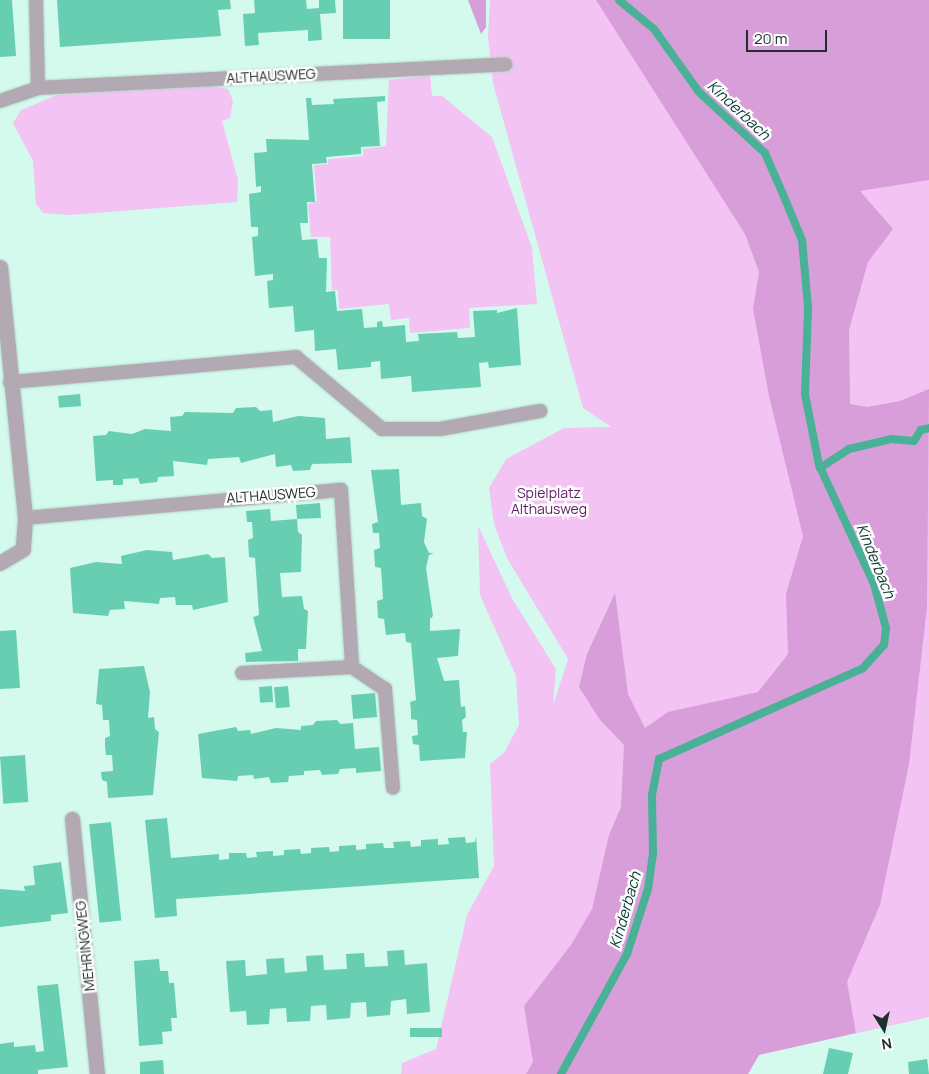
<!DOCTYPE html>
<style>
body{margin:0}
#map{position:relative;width:929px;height:1074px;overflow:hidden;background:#d4faee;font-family:Manrope,sans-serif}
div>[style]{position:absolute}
.green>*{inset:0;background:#f3c3f4}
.forest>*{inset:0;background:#d89eda}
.stream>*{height:8px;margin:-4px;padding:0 4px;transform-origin:4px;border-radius:4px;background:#48b196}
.building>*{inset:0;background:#67ceb2;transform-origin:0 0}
.roads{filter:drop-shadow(0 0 1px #b4d5cb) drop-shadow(0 0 1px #b4d5cb)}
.lane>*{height:14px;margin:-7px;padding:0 7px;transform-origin:7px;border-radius:7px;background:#b3a9b3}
.street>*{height:15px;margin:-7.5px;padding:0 7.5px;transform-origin:7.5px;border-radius:7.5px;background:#b3a9b3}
span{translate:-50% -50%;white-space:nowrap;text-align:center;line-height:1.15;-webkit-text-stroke:5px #fdfdfd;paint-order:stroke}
.street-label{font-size:14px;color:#202f2a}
.park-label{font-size:14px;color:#601c64}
.water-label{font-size:15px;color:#06372c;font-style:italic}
.north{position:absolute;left:859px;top:1004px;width:50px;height:50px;-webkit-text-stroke:4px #fdfdfd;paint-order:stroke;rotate:170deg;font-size:14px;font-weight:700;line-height:20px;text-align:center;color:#202f2a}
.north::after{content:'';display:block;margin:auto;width:18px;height:22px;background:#202f2a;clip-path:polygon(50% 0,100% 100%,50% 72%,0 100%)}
.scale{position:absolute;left:746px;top:30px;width:81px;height:22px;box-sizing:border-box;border:2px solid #202f2a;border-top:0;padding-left:6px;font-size:15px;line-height:18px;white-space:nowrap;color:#202f2a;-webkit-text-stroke:4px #fdfdfd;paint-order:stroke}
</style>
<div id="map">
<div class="green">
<div style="clip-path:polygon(490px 0,929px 0,929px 1017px,759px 1055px,748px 1074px,401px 1074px,402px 1063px,436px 1049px,467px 915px,494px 866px,490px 764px,504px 753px,519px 725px,516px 676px,480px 595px,478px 526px,513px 600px,556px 669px,553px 705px,568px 659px,507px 558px,494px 524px,489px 488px,506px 459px,564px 428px,611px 427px,583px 408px,493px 83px,488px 36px)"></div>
<div style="clip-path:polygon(430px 75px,432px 96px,442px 96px,492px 137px,532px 248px,537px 304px,469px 308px,470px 328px,410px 333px,409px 318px,391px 320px,389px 304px,339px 309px,338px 290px,332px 290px,330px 237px,311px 237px,308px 204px,317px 201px,314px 165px,328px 164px,328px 159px,363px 156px,363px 149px,386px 146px,389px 80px)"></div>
<div style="clip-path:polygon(213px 86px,228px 89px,233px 101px,230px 118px,222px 121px,238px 180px,237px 202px,70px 215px,43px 213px,36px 204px,33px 161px,13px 123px,21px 110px,57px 95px)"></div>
</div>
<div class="forest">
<div style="clip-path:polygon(468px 0,486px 0,486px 27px,481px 34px)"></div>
<div style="clip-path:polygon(596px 0,929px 0,929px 180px,860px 191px,893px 229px,868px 262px,849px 330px,850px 404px,867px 407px,900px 401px,929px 389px,927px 607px,909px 764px,880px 905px,847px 982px,856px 1033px,759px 1055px,748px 1074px,526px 1074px,533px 1062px,524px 1006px,571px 945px,592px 909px,609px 835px,621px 807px,624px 745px,600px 720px,579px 687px,587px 654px,615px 593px,628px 694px,645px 728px,668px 712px,758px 692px,788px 654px,786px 594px,803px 536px,769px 396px,753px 309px,759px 272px,745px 234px)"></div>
</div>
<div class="stream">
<div style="left:820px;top:468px;width:35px;rotate:-33deg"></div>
<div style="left:849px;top:449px;width:43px;rotate:-13.4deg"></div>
<div style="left:891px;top:439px;width:23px;rotate:5deg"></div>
<div style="left:914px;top:441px;width:13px;rotate:-58deg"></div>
<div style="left:921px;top:430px;width:8px;rotate:-14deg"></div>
<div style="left:561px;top:1074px;width:137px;rotate:-61.2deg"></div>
<div style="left:627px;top:954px;width:68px;rotate:-72.1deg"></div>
<div style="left:648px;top:889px;width:36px;rotate:-82deg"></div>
<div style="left:653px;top:853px;width:58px;rotate:-91deg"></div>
<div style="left:652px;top:795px;width:37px;rotate:-79deg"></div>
<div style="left:659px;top:759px;width:223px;rotate:-24deg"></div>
<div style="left:863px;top:668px;width:31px;rotate:-48deg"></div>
<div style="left:884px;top:645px;width:17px;rotate:-83deg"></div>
<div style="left:886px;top:628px;width:46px;rotate:-105.3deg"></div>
<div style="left:874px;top:584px;width:131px;rotate:-114.8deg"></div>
<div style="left:819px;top:465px;width:72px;rotate:-101.2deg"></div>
<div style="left:805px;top:394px;width:87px;rotate:-88deg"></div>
<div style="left:808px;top:307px;width:67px;rotate:-95.1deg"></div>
<div style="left:802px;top:240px;width:52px;rotate:-112.6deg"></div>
<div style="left:782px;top:192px;width:43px;rotate:-113.6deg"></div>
<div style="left:765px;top:153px;width:90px;rotate:-137.3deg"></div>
<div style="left:699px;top:92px;width:77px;rotate:-125.5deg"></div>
<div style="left:654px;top:29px;width:45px;rotate:-140.4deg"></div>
</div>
<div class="building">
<div style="clip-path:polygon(0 0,12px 0,16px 56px,0 57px)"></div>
<div style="clip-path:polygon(57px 0,230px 0,231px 9px,218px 10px,221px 36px,60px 47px)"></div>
<div style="clip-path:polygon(254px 0,306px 0,307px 9px,319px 8px,319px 0,335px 0,336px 13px,320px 14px,322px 40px,308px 41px,308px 30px,258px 33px,259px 45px,245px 46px,243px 14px,255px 13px)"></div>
<div style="left:343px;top:0;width:47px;height:39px"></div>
<div style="clip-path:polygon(385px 96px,385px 101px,377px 102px,380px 146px,361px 147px,361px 154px,326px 157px,327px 163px,312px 164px,315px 202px,307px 202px,308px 223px,300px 223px,302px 240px,317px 239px,319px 258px,327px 258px,326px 292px,335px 291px,337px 311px,362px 309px,364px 328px,377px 327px,377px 322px,382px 321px,383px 327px,405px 325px,406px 342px,419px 341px,418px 334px,457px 332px,458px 338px,475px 337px,473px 311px,497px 310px,497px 313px,517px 308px,521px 365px,489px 368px,488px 362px,479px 363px,481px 387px,412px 392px,411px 376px,381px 379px,380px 361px,371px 362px,371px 367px,338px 370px,336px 349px,315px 351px,314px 330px,295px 332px,293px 306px,269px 308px,267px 281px,273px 280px,273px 274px,255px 276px,252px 237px,258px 236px,258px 227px,251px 227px,249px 194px,261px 192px,261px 186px,256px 187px,254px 153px,267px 152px,266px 139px,309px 140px,306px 98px,311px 98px,312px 105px,334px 104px,333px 99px)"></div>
<div style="left:80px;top:394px;width:12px;height:22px;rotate:85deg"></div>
<div style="clip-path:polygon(256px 407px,260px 411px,272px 410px,273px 422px,298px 416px,325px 418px,326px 439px,350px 437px,352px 463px,312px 464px,310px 470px,293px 471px,291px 465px,276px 467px,275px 454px,241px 463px,239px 457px,208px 459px,207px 465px,173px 461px,174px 476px,158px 477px,157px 482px,140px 484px,138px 478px,123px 479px,123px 485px,113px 485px,113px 480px,96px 481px,93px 436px,106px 435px,109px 431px,132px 434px,145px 429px,171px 431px,170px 417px,182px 416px,185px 412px,233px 413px,236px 408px)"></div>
<div style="clip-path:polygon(399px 469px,401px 505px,421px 503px,422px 516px,427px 519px,424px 542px,429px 553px,434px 553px,429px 555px,426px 568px,433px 616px,430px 619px,430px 631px,460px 629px,458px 656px,437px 658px,444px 681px,459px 680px,461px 707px,465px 706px,466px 717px,462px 720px,463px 732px,467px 732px,465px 758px,420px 761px,419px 745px,413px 744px,412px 736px,418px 735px,417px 720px,411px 719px,411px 710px,410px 702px,416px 700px,411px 643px,406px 642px,405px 633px,386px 635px,384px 619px,378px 618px,377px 601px,383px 599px,381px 568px,375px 567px,374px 550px,380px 548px,379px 533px,373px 533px,372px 524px,378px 522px,371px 470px)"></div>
<div style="clip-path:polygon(320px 503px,321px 518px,297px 519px,298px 532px,302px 535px,301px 572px,280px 573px,282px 597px,302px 596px,304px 609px,308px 611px,306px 649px,298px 649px,298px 661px,246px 662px,245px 653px,262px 651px,253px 617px,259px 615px,255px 558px,249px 557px,248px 540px,253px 538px,252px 522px,247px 522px,246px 511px,270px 509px,271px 521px,297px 519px,296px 505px)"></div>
<div style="clip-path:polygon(147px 550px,172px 552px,173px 560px,208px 554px,212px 558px,225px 557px,228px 602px,193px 610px,192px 605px,176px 605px,175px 597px,160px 598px,159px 604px,124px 601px,125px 609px,110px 610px,108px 616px,73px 613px,70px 568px,96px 562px,122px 564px,121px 556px)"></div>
<div style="clip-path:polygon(16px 630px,20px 688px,0 689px,0 631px)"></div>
<div style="clip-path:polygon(144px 666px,150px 692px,148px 718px,154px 717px,155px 729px,159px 732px,153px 795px,108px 798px,107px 782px,102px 780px,101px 772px,113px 771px,112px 755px,106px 755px,105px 746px,105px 738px,110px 736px,109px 720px,103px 720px,102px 705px,96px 704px,99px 669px)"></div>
<div style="left:272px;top:686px;width:16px;height:13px;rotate:86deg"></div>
<div style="left:288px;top:686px;width:21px;height:14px;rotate:85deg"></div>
<div style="left:375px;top:693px;width:24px;height:24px;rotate:85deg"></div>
<div style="clip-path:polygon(337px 720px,340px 724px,353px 723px,355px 749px,379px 747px,381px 771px,356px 773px,356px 768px,340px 769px,338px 774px,322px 775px,320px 770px,304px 771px,304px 775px,289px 776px,288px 782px,271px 783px,269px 777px,254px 779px,253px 775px,238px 776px,237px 781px,202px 778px,198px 734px,236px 727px,238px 731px,250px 730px,251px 734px,276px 728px,301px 730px,301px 726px,313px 725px,316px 721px)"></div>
<div style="left:25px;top:755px;width:47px;height:25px;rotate:86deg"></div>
<div style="clip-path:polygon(167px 818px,171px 858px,219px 854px,219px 860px,229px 859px,229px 853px,246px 853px,247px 858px,257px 857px,256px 852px,273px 851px,273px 856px,284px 855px,284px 850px,300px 849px,301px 854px,311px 853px,311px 848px,329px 847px,330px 852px,339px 851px,339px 846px,356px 845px,356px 850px,366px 849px,366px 844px,383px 843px,384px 848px,394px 848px,393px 842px,410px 841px,411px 847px,421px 846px,421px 840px,438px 839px,438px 845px,449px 844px,448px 838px,465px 837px,466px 843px,475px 842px,476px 836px,479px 878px,176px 899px,177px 916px,155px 918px,145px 820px)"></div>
<div style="left:111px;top:822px;width:99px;height:22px;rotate:84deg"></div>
<div style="clip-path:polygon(61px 862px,68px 913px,51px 915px,51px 921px,0 927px,0 889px,25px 891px,24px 886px,35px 885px,33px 866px)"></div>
<div style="clip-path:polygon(404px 950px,405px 965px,427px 963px,430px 1012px,407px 1014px,406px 999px,391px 1001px,390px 1015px,367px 1017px,366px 1002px,351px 1003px,350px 1018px,327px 1020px,326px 1005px,311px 1006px,310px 1021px,287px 1022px,286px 1008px,270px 1009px,269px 1024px,247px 1025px,246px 1011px,230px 1012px,226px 961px,245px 960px,246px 976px,267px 974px,266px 959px,284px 958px,285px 973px,307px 971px,306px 956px,323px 955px,324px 970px,347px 969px,346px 954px,364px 953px,365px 967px,388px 966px,387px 951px)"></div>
<div style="clip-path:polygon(159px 959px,160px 971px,168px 971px,169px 983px,174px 983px,177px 1018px,171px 1018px,172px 1031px,162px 1032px,163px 1044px,139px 1046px,134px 961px)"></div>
<div style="clip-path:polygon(58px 984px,68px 1067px,38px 1070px,38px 1074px,0 1074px,0 1044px,14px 1042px,14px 1047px,35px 1045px,36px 1052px,44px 1051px,37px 986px)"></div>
<div style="left:442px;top:1028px;width:9px;height:32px;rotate:90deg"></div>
<div style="clip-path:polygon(829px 1048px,853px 1053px,848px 1074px,823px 1074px)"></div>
<div style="clip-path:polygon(927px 1059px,929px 1074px,909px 1074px,908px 1062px)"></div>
<div style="clip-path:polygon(163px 1060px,164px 1074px,140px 1074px,140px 1062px)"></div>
</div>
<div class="roads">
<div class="lane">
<div style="left:36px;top:0;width:88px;rotate:88.7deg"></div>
<div style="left:0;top:101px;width:40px;rotate:-18.9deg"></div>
<div style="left:38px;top:88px;width:468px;rotate:-2.9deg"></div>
<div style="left:10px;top:382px;width:287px;rotate:-5deg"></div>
<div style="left:296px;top:357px;width:112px;rotate:39.9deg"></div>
<div style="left:382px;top:429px;width:58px"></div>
<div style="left:440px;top:429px;width:102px;rotate:-10.2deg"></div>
<div style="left:25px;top:518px;width:317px;rotate:-5.1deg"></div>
<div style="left:341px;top:490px;width:177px;rotate:86.4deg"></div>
<div style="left:352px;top:667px;width:110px;rotate:176.9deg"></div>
<div style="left:352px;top:667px;width:40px;rotate:34deg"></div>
<div style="left:385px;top:689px;width:99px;rotate:85.4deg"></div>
</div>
<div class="street">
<div style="left:0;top:267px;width:252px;rotate:84.3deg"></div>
<div style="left:25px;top:518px;width:31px;rotate:94deg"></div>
<div style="left:23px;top:549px;width:27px;rotate:149deg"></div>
<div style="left:72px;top:819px;width:256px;rotate:84.4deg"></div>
</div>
</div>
<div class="street-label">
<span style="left:271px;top:76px;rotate:-3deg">ALTHAUSWEG</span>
<span style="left:271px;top:495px;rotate:-4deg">ALTHAUSWEG</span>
<span style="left:85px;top:946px;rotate:-96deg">MEHRINGWEG</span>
</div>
<div class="park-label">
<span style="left:549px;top:501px">Spielplatz<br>Althausweg</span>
</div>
<div class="water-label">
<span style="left:739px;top:110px;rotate:43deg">Kinderbach</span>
<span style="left:876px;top:561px;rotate:68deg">Kinderbach</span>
<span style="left:625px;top:910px;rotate:-74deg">Kinderbach</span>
</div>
<div class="north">N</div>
<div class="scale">20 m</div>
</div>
